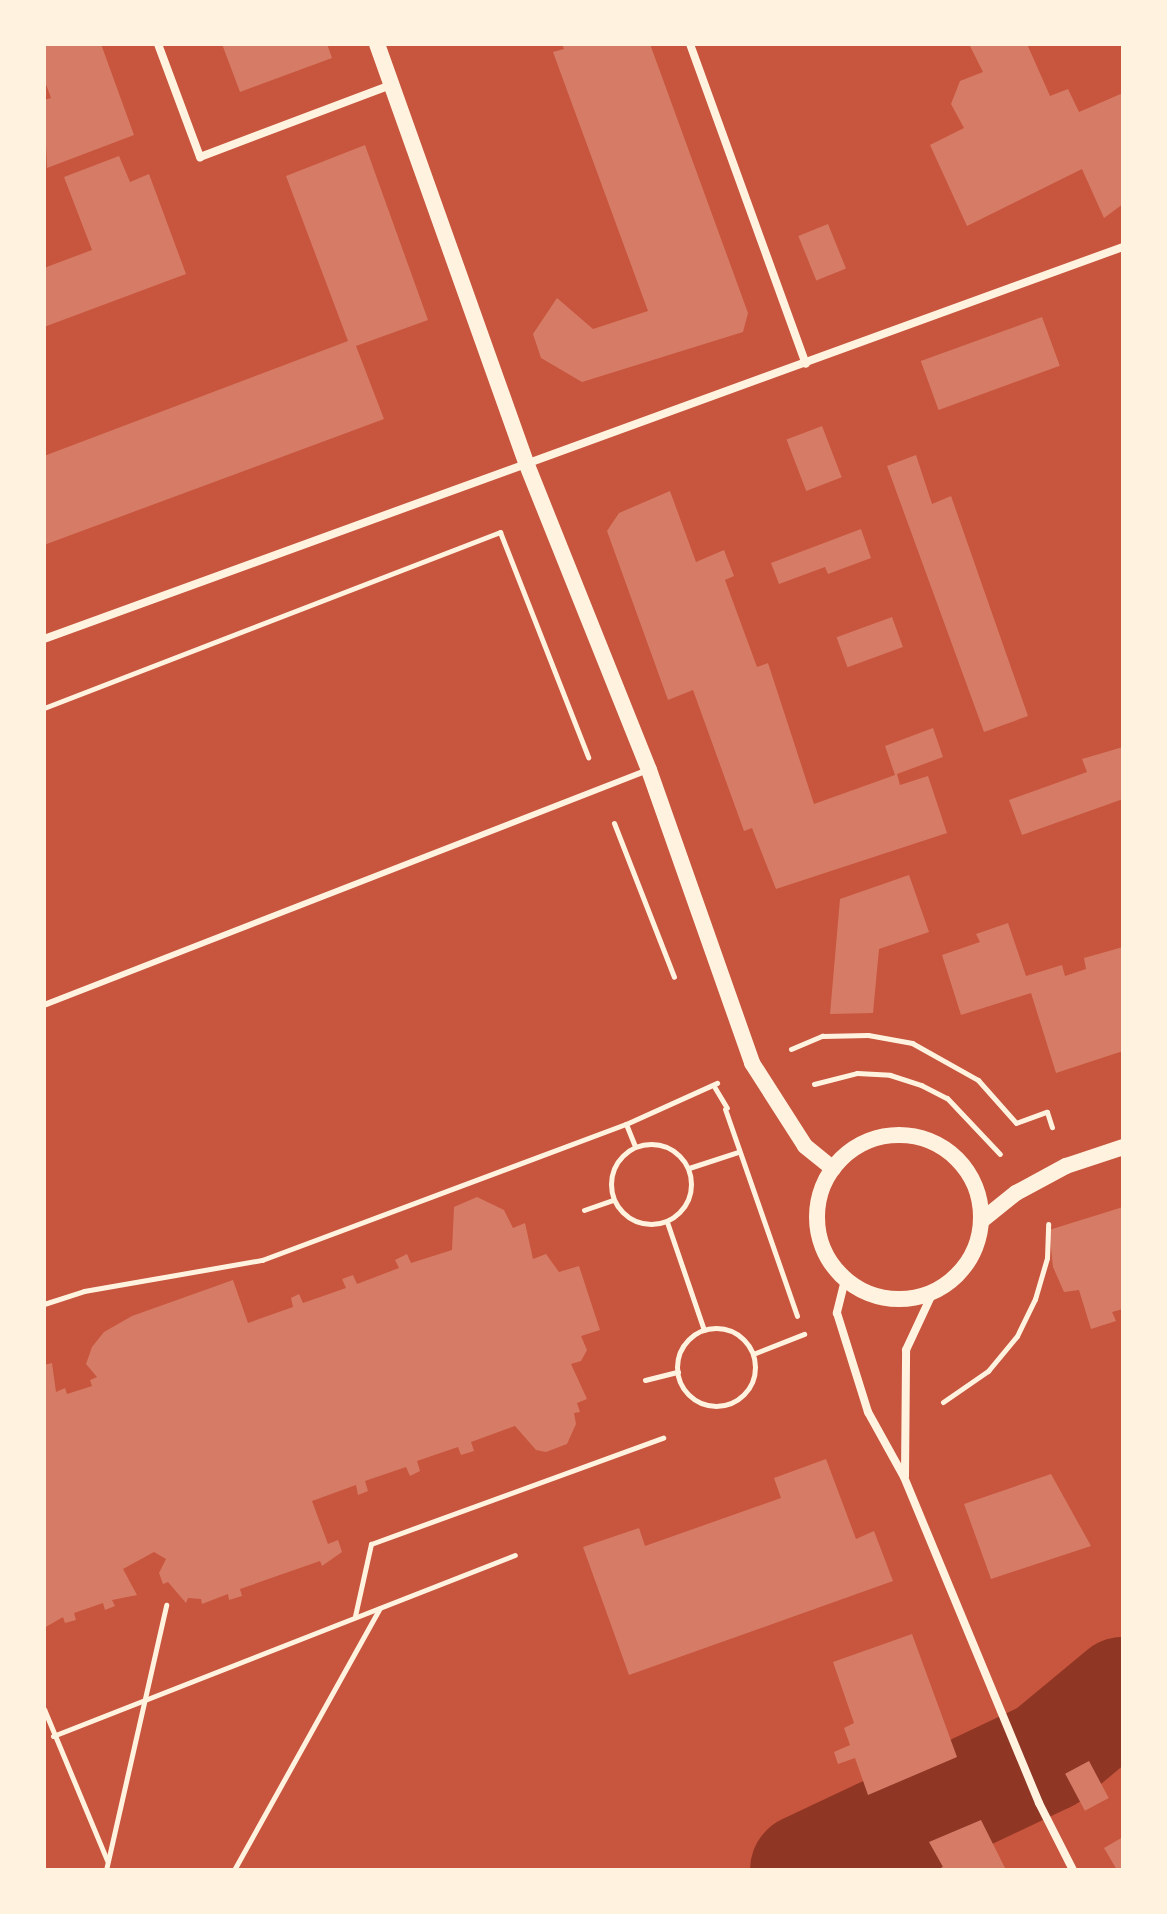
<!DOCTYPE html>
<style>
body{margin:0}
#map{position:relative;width:1167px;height:1914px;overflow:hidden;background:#c8553d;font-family:Roboto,sans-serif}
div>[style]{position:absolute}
.river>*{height:112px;margin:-56px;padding:0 56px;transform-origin:56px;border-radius:56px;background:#8f3625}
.building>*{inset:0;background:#d67c66;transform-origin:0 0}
.path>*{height:5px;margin:-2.5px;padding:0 2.5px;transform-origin:2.5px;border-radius:2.5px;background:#fff3e0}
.path>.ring{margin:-2.5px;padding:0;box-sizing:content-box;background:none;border:5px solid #fff3e0;border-radius:50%}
.service>*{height:6px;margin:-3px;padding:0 3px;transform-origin:3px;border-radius:3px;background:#fff3e0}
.minor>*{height:8px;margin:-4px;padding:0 4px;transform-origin:4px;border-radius:4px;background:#fff3e0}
.secondary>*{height:16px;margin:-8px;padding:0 8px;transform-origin:8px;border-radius:8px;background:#fff3e0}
.secondary>.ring{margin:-8px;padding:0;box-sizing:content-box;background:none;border:16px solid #fff3e0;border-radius:50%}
span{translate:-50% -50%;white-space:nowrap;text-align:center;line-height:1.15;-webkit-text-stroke:6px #fff3e0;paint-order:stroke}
.frame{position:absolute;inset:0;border:46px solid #fff3e0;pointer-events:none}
</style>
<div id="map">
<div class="river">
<div style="left:806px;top:1870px;width:267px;rotate:-25.3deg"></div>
<div style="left:1047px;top:1756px;width:99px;rotate:-39.7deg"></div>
</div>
<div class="building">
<div style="clip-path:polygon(44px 44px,101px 44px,134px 135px,47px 168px,44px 100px,51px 98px,44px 79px)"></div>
<div style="clip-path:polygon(222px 44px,327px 44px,332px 58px,240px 92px)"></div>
<div style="clip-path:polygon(562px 44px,650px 44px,748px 313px,743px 332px,582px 382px,541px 358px,533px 334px,557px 298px,593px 329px,648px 311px,553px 52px,564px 49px)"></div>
<div style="clip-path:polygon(969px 44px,1027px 44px,1050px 96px,1068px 89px,1079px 112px,1123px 93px,1123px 204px,1104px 218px,1082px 169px,967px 226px,930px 145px,964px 128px,951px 104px,960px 81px,983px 72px)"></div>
<div style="clip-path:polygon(365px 145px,428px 320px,356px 346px,384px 419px,44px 545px,44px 456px,348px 341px,286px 176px)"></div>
<div style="clip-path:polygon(119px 156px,130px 182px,149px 174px,186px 274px,44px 327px,44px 268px,92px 250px,64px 177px)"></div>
<div style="left:828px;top:224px;width:48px;height:32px;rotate:68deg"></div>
<div style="left:1042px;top:317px;width:52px;height:129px;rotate:70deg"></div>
<div style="left:822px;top:426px;width:55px;height:38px;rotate:69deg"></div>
<div style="clip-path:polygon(916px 455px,932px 504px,951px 496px,1028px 716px,984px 732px,887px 466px)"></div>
<div style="clip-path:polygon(670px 491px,696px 562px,724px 550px,734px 576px,725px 580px,757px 667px,768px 663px,814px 804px,895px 775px,885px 746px,933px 728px,943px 757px,897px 774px,900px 785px,928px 776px,947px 833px,776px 889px,752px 828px,744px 831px,693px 690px,668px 700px,607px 531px,619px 513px)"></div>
<div style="clip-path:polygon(861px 529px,871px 558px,828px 574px,825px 567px,779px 584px,771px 563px)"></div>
<div style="left:892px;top:617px;width:32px;height:59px;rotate:70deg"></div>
<div style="clip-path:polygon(1123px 747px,1123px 799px,1022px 835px,1009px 800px,1087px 772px,1082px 759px)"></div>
<div style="clip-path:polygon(909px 875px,929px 932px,879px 949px,873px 1013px,830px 1014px,840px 899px)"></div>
<div style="clip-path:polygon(1008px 923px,1026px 976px,1062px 965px,1065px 976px,1086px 969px,1084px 958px,1123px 947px,1123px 1051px,1056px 1073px,1031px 993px,961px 1015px,942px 955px,980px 942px,976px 934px)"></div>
<div style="clip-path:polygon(477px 1197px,504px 1210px,513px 1228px,525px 1223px,533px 1259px,546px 1254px,559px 1272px,579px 1266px,600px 1330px,581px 1336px,587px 1350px,581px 1361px,571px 1364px,587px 1399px,577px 1403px,580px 1412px,574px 1413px,576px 1424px,567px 1444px,546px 1452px,536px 1450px,515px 1426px,471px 1442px,474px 1451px,461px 1455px,458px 1447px,417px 1461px,420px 1471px,410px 1476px,406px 1467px,365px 1481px,368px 1491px,358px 1495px,356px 1485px,312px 1501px,328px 1544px,338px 1540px,342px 1552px,322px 1566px,320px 1561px,240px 1589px,242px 1596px,229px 1600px,228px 1594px,202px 1604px,201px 1599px,188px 1598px,186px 1603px,168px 1582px,163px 1584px,159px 1573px,166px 1559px,154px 1552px,123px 1569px,137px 1595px,112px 1600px,115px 1606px,105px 1610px,103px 1603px,74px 1613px,76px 1620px,65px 1623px,63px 1617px,44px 1628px,44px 1365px,52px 1363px,56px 1392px,65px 1388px,67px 1394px,92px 1386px,90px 1380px,97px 1377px,86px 1364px,92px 1347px,104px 1332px,132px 1316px,233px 1280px,248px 1323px,293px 1307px,291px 1298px,299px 1294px,303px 1303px,346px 1288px,342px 1279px,353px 1275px,357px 1284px,399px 1268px,395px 1260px,407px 1254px,411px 1263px,452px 1250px,454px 1207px)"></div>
<div style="clip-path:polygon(1123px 1207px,1123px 1309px,1112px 1312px,1116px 1321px,1091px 1329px,1079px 1290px,1064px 1292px,1053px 1267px,1049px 1230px)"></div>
<div style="clip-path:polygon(826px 1459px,856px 1539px,874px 1531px,893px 1581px,629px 1675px,583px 1547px,639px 1528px,645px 1546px,781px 1498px,774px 1478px)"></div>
<div style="clip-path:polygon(1051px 1474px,1091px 1546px,991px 1579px,964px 1504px)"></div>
<div style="clip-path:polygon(912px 1634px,957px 1757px,868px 1795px,855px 1758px,838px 1764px,834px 1752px,850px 1745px,844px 1728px,854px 1723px,833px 1662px)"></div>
<div style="left:1089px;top:1761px;width:42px;height:27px;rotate:62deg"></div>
<div style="clip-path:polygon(981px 1820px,1006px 1870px,936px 1870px,943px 1867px,929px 1842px)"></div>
<div style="clip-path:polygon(1123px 1837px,1123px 1870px,1117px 1870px,1104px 1848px)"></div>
</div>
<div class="path">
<div style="left:44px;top:708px;width:489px;rotate:-21.1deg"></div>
<div style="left:500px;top:532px;width:242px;rotate:68.6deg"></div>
<div style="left:614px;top:823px;width:165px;rotate:68.7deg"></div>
<div style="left:791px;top:1049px;width:34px;rotate:-23deg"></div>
<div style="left:822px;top:1036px;width:46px;rotate:-1.2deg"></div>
<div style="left:868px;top:1035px;width:45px;rotate:10.3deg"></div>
<div style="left:912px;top:1043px;width:76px;rotate:29.3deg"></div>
<div style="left:978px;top:1080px;width:57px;rotate:48.5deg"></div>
<div style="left:1016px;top:1123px;width:33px;rotate:-20deg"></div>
<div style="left:1047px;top:1112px;width:16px;rotate:72deg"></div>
<div style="left:814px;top:1084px;width:44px;rotate:-14.3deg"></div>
<div style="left:857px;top:1073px;width:33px;rotate:3deg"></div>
<div style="left:890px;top:1075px;width:33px;rotate:18deg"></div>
<div style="left:921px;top:1085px;width:29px;rotate:27deg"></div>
<div style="left:947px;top:1098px;width:77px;rotate:46.6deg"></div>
<div style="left:715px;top:1088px;width:23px;rotate:59deg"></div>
<div style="left:725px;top:1109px;width:219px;rotate:70.8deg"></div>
<div style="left:626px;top:1124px;width:24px;rotate:68deg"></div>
<div class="ring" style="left:611px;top:1144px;width:75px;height:75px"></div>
<div style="left:689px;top:1168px;width:52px;rotate:-18.1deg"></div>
<div style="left:584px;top:1210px;width:31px;rotate:-19deg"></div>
<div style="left:667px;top:1222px;width:114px;rotate:71.1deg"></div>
<div style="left:44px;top:1304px;width:42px;rotate:-18deg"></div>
<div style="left:84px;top:1291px;width:181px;rotate:-9.9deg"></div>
<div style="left:262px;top:1260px;width:389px;rotate:-20.5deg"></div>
<div style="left:626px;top:1124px;width:100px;rotate:-24.3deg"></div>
<div class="ring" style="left:677px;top:1328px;width:73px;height:73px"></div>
<div style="left:753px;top:1354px;width:55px;rotate:-21.4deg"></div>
<div style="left:645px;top:1380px;width:34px;rotate:-14deg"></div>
<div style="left:943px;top:1402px;width:55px;rotate:-34.6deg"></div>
<div style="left:988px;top:1371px;width:45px;rotate:-50.4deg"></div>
<div style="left:1017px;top:1336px;width:41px;rotate:-64.1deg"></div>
<div style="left:1035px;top:1299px;width:43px;rotate:-73.7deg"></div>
<div style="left:1047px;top:1258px;width:34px;rotate:-88deg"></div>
<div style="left:355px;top:1616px;width:74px;rotate:-77.5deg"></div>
<div style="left:371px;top:1544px;width:311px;rotate:-20deg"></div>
<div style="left:44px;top:1709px;width:164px;rotate:67.4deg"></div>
<div style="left:53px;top:1736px;width:496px;rotate:-21.4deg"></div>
<div style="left:106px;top:1870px;width:272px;rotate:-77.2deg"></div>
<div style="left:234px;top:1870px;width:299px;rotate:-60.9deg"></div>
</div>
<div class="service">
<div style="left:44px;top:1005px;width:648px;rotate:-21.26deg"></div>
</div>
<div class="minor">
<div style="left:158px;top:44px;width:121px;rotate:69.6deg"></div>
<div style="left:200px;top:157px;width:204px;rotate:-20.7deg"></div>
<div style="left:690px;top:44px;width:340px;rotate:70.1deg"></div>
<div style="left:44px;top:639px;width:1148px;rotate:-19.97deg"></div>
<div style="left:845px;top:1280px;width:34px;rotate:104deg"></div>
<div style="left:837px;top:1313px;width:104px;rotate:72.6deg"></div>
<div style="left:868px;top:1412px;width:74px;rotate:61deg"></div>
<div style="left:904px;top:1477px;width:353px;rotate:67.5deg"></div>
<div style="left:1039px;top:1803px;width:75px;rotate:63.1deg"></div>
<div style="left:905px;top:1476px;width:126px;rotate:-89.5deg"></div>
<div style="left:906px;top:1350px;width:64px;rotate:-65deg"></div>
</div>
<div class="secondary">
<div style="left:377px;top:44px;width:447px;rotate:70.4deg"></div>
<div style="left:527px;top:465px;width:328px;rotate:68.2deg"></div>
<div style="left:649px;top:770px;width:311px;rotate:70.6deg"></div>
<div style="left:752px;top:1063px;width:98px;rotate:57.4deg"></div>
<div style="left:805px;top:1146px;width:36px;rotate:39deg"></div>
<div class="ring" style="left:817px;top:1135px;width:148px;height:148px"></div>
<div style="left:981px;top:1221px;width:45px;rotate:-38.7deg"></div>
<div style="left:1016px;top:1193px;width:57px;rotate:-28.4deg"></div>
<div style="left:1066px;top:1166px;width:60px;rotate:-18.4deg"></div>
</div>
<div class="frame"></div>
</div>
